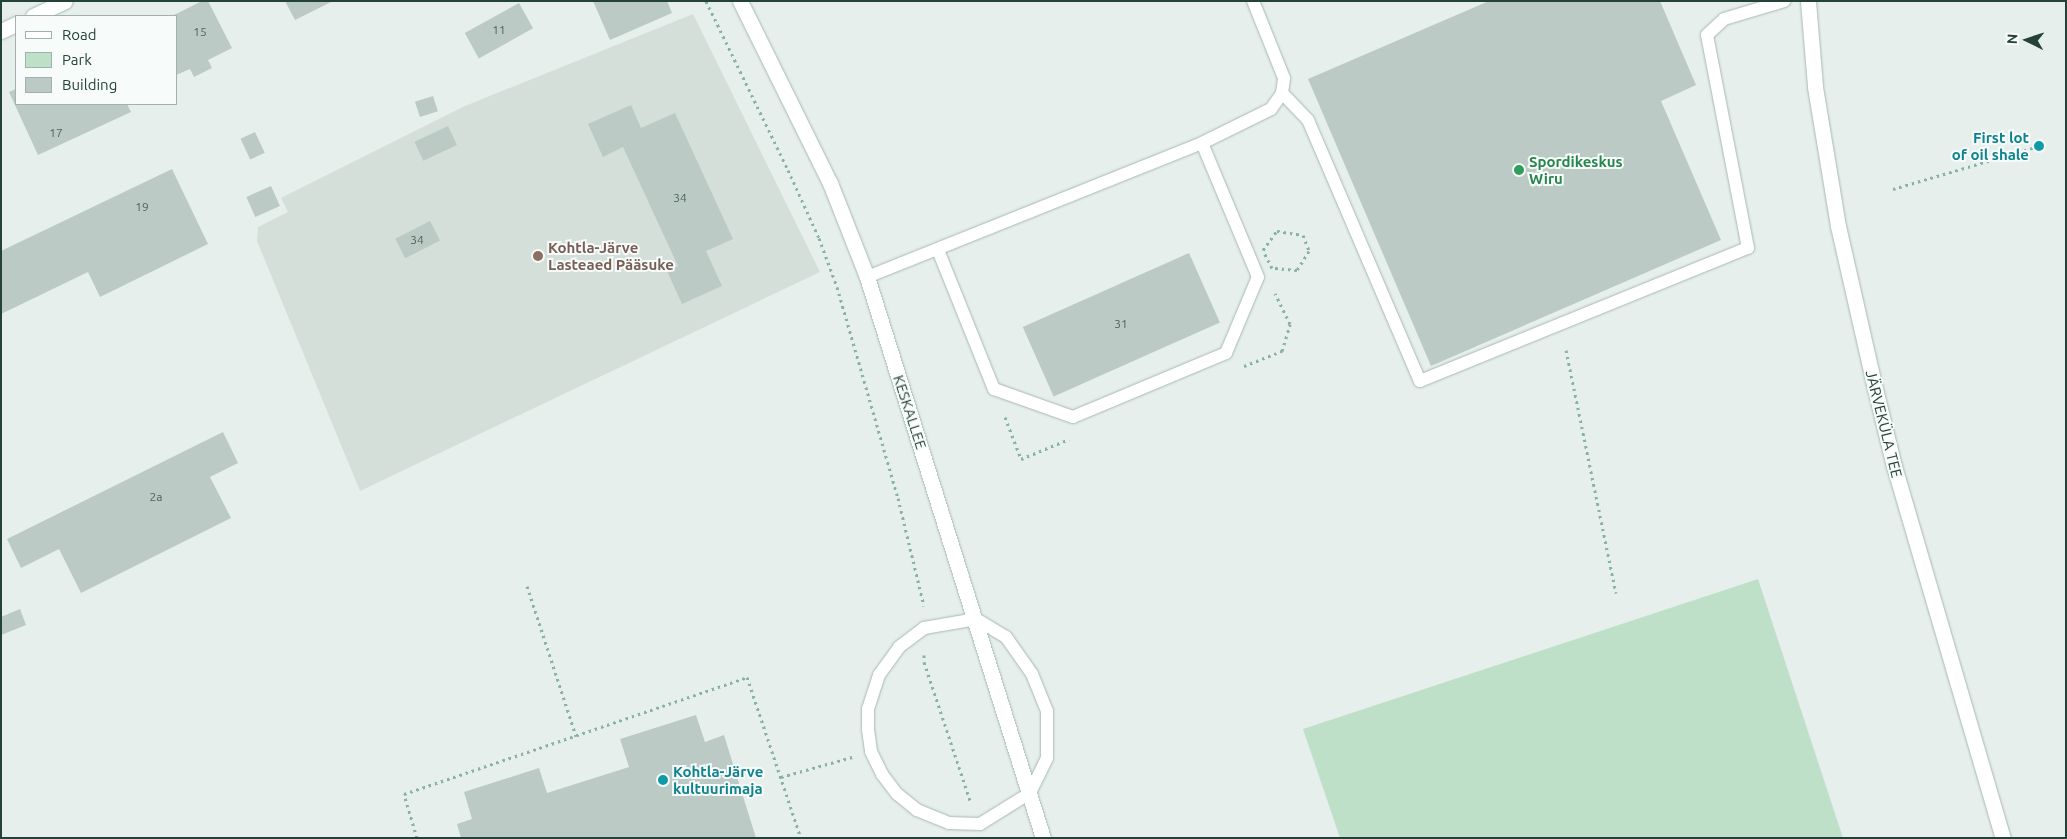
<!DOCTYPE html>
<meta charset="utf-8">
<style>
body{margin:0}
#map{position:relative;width:2067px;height:839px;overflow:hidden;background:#e6efeb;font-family:Ubuntu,sans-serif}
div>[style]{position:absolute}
.built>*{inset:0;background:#d4dfda}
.green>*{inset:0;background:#bfe0c8}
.building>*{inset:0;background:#bbcac4;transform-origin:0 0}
.path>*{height:3px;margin-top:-1.5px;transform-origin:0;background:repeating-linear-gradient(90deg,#86b3a5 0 2.5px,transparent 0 6.5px)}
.roads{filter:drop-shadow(0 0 1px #a8b8b2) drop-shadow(0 0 1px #a8b8b2)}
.service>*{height:12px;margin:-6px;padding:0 6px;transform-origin:6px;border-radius:6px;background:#fff}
.minor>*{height:15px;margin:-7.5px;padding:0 7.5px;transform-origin:7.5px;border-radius:7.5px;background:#fff}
.secondary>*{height:15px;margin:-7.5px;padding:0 7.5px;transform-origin:7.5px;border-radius:7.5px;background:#fff}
.dots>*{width:14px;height:14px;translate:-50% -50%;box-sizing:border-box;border:2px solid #f7fbf9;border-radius:50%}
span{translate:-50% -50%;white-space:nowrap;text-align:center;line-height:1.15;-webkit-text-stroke:4px #f7fbf9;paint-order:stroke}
.number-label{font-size:12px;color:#4a645c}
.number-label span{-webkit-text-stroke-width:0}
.culture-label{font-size:15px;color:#0d838f;font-weight:700}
.right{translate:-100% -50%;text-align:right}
.left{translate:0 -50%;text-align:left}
.leisure-label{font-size:15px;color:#27864d;font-weight:700}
.education-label{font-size:15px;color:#785e54;font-weight:700}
.street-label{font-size:15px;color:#24423a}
.frame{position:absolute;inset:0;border:2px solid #24423a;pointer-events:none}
.legend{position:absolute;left:15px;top:15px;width:162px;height:90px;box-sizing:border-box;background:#f7fbf9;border:1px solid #a3b1ad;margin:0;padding:6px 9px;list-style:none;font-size:15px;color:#24423a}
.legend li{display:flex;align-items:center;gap:10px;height:25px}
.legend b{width:25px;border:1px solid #a3b1ad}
.north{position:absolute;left:2002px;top:15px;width:50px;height:50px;-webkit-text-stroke:4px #f7fbf9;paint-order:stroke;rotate:274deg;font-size:14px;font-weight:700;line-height:20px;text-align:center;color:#24423a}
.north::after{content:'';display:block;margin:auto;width:18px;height:22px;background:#24423a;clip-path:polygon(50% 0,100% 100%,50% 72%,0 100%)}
</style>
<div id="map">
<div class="built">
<div style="clip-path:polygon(693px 14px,820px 272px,360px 491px,257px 241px,258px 227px,288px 212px,281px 198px,465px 106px)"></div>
</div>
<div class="green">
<div style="clip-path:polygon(1758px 579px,1843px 838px,1340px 838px,1303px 729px)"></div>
</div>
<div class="building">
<div style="clip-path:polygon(202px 1px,208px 1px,232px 48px,208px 60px,212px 68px,194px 77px,190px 69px,176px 75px,176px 16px,172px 16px)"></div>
<div style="clip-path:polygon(285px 1px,333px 1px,295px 20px)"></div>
<div style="clip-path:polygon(593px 1px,667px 1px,672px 13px,610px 40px)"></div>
<div style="clip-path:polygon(1489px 1px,1660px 1px,1696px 85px,1661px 101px,1721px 240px,1431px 366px,1308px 79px)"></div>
<div style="left:519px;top:3px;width:29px;height:62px;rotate:61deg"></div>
<div style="clip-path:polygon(16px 89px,16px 104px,127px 104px,131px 112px,38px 155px,9px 92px)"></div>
<div style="left:433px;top:96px;width:16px;height:19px;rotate:72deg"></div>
<div style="clip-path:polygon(631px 105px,641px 128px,675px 113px,733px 239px,706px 251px,722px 286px,682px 304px,667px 271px,678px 266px,623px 147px,603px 157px,588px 124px)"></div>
<div style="left:448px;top:126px;width:21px;height:37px;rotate:65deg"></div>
<div style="left:255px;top:132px;width:23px;height:16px;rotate:65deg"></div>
<div style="clip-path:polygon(172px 169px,208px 244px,100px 297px,88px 272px,1px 314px,1px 251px)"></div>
<div style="left:271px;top:186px;width:22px;height:27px;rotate:66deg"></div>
<div style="left:430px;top:221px;width:22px;height:39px;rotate:63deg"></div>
<div style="left:1189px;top:253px;width:76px;height:182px;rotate:66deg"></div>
<div style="clip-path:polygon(223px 432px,238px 463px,210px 477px,231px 518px,81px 593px,59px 549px,21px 568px,7px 539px)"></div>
<div style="clip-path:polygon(20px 609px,26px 625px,1px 635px,1px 617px)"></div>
<div style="clip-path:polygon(696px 715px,705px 742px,724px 735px,756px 838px,461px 838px,457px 824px,472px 819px,464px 792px,539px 768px,547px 793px,629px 767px,620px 739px)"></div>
</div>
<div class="path">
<div style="left:706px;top:1px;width:188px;rotate:64.1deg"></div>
<div style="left:788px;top:170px;width:75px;rotate:65.5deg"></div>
<div style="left:819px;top:238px;width:52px;rotate:69.8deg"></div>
<div style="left:837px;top:287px;width:220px;rotate:73.9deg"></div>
<div style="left:898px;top:498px;width:111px;rotate:76.5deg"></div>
<div style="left:1893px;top:189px;width:152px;rotate:-16.4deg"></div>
<div style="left:1277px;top:231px;width:26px;rotate:9deg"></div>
<div style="left:1303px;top:235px;width:17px;rotate:69deg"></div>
<div style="left:1309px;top:251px;width:22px;rotate:122deg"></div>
<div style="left:1297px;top:270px;width:25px;rotate:-175deg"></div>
<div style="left:1272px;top:268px;width:20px;rotate:-117deg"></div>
<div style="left:1263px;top:250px;width:24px;rotate:-54deg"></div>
<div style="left:1566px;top:350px;width:248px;rotate:78.4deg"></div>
<div style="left:1244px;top:366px;width:41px;rotate:-21.5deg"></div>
<div style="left:1282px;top:351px;width:28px;rotate:-73deg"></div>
<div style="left:1290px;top:324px;width:34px;rotate:-116deg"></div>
<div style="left:1005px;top:417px;width:45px;rotate:69.1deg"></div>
<div style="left:1021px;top:459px;width:52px;rotate:-22.6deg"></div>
<div style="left:527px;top:586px;width:158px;rotate:71.9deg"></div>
<div style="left:924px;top:655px;width:7px;rotate:90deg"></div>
<div style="left:924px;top:662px;width:149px;rotate:71.6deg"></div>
<div style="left:781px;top:777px;width:74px;rotate:-15.7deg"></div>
<div style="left:417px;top:838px;width:46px;rotate:-106.5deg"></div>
<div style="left:404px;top:794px;width:362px;rotate:-18.8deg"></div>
<div style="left:747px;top:677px;width:170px;rotate:71.5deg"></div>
</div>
<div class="roads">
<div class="service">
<div style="left:1282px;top:93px;width:37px;rotate:46deg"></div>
<div style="left:1308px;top:120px;width:284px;rotate:66.8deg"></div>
<div style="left:1420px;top:381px;width:354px;rotate:-22.1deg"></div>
<div style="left:1748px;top:248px;width:217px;rotate:-100.9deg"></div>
<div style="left:1707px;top:35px;width:23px;rotate:-43deg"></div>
<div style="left:1724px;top:19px;width:63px;rotate:-16.7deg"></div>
<div style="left:938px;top:250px;width:150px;rotate:68.1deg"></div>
<div style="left:994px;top:389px;width:84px;rotate:19.5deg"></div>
<div style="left:1073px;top:417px;width:166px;rotate:-22.7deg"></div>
<div style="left:1226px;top:353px;width:82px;rotate:-67.2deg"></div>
<div style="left:1258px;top:277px;width:145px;rotate:-112.7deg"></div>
<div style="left:867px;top:277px;width:361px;rotate:-21.8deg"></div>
<div style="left:1202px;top:143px;width:77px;rotate:-26.2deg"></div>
<div style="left:1271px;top:109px;width:19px;rotate:-55deg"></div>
<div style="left:1282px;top:93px;width:15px;rotate:-82deg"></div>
<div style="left:1284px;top:78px;width:83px;rotate:-111.9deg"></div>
<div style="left:976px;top:619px;width:35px;rotate:31deg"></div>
<div style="left:1006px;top:637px;width:45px;rotate:54.9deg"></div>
<div style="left:1032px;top:674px;width:40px;rotate:68deg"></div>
<div style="left:1047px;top:711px;width:47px;rotate:90deg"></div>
<div style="left:1047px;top:758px;width:39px;rotate:116deg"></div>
<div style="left:1030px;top:793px;width:59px;rotate:148.2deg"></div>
<div style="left:980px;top:824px;width:31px;rotate:-178deg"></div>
<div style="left:949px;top:823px;width:35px;rotate:-158deg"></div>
<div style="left:917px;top:810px;width:26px;rotate:-141deg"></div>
<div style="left:897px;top:794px;width:25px;rotate:-127deg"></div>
<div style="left:882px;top:774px;width:25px;rotate:-116deg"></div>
<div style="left:871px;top:751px;width:21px;rotate:-98deg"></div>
<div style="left:868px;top:730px;width:21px;rotate:-90deg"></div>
<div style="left:868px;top:709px;width:36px;rotate:-72deg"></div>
<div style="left:879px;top:675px;width:34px;rotate:-54deg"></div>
<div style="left:899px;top:647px;width:31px;rotate:-37deg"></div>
<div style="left:924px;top:628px;width:53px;rotate:-9.8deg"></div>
</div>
<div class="minor">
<div style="left:740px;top:1px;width:203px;rotate:63.7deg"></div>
<div style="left:830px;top:183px;width:101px;rotate:68.5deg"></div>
<div style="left:867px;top:277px;width:588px;rotate:72.58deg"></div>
<div style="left:33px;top:16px;width:35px;rotate:-25deg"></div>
<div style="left:1px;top:31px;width:17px;rotate:-25deg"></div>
</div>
<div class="secondary">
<div style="left:1808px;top:1px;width:86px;rotate:85.3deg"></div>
<div style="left:1815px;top:87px;width:141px;rotate:80.6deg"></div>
<div style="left:1838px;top:226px;width:154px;rotate:77.2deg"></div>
<div style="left:1872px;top:376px;width:93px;rotate:76.3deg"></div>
<div style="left:1894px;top:466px;width:388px;rotate:73.7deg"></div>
</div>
</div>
<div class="dots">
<div style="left:2039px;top:146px;background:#0f9aa8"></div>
<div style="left:1519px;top:170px;background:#2e9e5b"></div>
<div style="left:538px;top:256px;background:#8d6e63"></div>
<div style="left:663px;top:780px;background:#0f9aa8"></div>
</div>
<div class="number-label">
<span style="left:499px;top:30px">11</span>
<span style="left:200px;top:32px">15</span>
<span style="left:56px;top:133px">17</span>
<span style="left:680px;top:198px">34</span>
<span style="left:142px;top:207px">19</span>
<span style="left:417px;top:240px">34</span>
<span style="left:1121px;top:324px">31</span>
<span style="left:156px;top:497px">2a</span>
</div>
<div class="culture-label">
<span class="right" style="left:2029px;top:146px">First lot<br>of oil shale</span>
<span class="left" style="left:673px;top:780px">Kohtla-Järve<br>kultuurimaja</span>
</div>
<div class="leisure-label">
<span class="left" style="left:1529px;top:170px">Spordikeskus<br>Wiru</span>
</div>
<div class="education-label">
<span class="left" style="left:548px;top:256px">Kohtla-Järve<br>Lasteaed Pääsuke</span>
</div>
<div class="street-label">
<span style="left:910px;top:412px;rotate:72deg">KESKALLEE</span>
<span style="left:1884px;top:424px;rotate:76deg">JÄRVEKÜLA TEE</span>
</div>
<div class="frame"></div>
<ul class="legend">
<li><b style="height:6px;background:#fff"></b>Road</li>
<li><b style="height:14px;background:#bfe0c8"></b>Park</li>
<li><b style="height:14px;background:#bbcac4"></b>Building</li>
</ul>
<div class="north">N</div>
</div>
